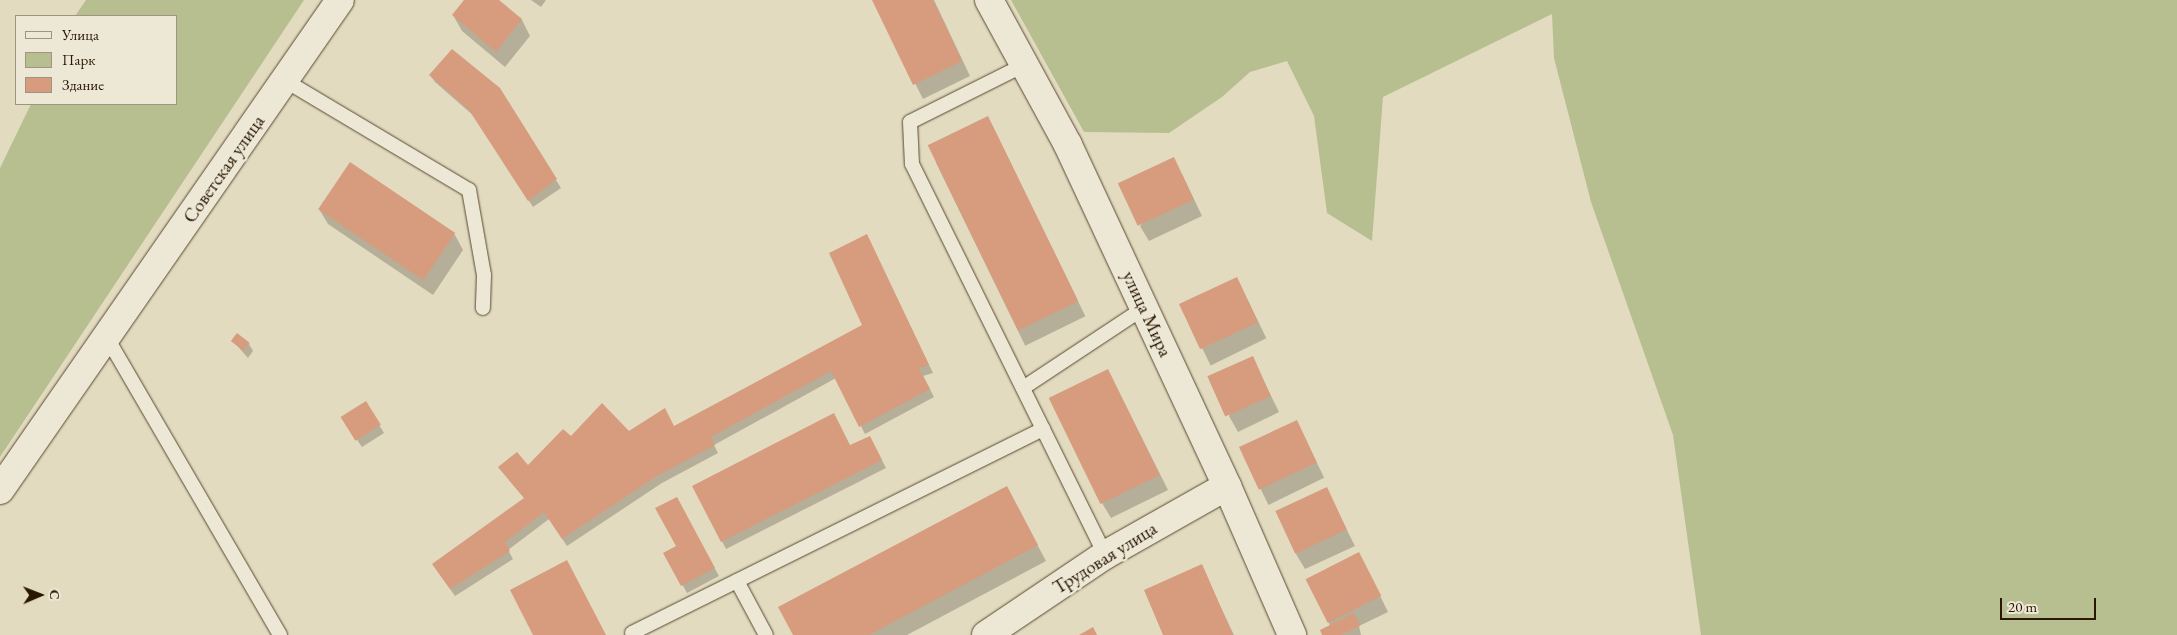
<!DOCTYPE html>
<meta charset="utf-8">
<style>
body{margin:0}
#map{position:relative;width:2177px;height:635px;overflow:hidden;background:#e3dbc0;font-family:"EB Garamond",serif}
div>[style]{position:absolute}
.green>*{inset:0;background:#b7bf90}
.shadow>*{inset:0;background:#0003;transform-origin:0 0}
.building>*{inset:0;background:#d79b7d;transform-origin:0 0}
.roads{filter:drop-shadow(0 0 1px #584830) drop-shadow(0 0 1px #584830)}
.lane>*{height:14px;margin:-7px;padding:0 7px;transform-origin:7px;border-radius:7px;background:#ede8d6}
.street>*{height:28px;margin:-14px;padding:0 14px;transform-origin:14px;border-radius:14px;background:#ede8d6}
.secondary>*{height:28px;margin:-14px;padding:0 14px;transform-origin:14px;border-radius:14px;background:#ede8d6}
span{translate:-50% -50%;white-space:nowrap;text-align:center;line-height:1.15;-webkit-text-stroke:5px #ede8d6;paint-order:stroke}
.street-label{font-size:19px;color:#291700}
.legend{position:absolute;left:15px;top:15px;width:162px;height:90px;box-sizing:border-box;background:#ede8d6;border:1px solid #9f9480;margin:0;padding:6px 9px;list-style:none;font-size:15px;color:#291700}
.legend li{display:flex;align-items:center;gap:10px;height:25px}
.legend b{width:25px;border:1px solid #9f9480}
.north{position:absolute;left:15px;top:570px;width:50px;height:50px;-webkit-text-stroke:4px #ede8d6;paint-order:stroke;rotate:89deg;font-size:14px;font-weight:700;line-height:20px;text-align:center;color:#291700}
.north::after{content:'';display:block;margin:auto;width:18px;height:22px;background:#291700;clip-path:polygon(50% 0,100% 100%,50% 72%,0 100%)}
.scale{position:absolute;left:2000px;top:598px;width:96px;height:22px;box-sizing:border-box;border:2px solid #291700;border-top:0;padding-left:6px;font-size:15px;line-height:18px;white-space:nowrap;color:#291700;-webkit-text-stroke:4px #ede8d6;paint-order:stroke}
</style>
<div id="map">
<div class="green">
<div style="clip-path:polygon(86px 0,304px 0,0 457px,0 168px,31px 104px,176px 104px,176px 16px,75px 16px)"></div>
<div style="clip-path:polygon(1011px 0,2177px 0,2177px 635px,1701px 635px,1673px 435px,1591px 202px,1554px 58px,1552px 14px,1383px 97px,1372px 241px,1327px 213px,1314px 116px,1287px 61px,1250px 72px,1222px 97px,1169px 133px,1084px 132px)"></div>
</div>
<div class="shadow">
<div style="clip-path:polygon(466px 0,497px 0,522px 20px,530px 36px,505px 67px,462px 31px,453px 15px)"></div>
<div style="clip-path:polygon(531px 0,546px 0,541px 7px)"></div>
<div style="clip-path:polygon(873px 0,934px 0,970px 76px,923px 99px)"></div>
<div style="clip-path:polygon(430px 75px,499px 89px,561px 188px,533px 207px,475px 117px,435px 82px)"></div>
<div style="left:996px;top:133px;width:204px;height:67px;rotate:64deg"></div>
<div style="clip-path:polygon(1182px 174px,1202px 216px,1149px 241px,1140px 226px)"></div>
<div style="clip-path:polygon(319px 209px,455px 235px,463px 250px,433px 295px,328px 224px)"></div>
<div style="clip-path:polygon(871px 244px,933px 373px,923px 376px,934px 397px,865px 434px,836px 378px,714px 445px,718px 453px,662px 483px,567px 546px,549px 519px,508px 550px,513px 559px,455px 596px,438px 572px,525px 499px,499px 468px,528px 467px,571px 438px,674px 427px,864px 326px)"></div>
<div style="left:1237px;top:278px;width:67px;height:62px;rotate:64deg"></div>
<div style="clip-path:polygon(233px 341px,249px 344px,253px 351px,248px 358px)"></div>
<div style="clip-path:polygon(1252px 357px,1279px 412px,1238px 432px,1229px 416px)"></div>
<div style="clip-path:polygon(1116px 386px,1168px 490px,1111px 518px,1102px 503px)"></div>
<div style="clip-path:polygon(366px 403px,384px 433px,362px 447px,347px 425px)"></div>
<div style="left:1297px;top:422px;width:62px;height:62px;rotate:64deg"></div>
<div style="clip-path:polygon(874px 445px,886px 468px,726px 549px,694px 486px,850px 447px)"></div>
<div style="clip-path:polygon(1326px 489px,1355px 546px,1305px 569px,1296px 554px)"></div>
<div style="clip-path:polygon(676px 498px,719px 576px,687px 593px,665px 553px,678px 547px)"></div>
<div style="clip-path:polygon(1015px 503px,1046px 561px,907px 635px,794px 635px)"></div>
<div style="clip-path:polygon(1359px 553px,1388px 612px,1359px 626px,1361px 635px,1323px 635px,1330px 626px,1328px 621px)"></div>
<div style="clip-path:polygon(1201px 566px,1234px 635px,1165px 635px)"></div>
</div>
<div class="building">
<div style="clip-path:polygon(464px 0,499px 0,522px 19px,496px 52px,452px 15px)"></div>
<div style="clip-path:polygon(872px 0,933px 0,962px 61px,913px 85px)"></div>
<div style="clip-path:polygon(452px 49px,500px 88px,557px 179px,528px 201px,469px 110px,429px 75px)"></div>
<div style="left:988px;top:116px;width:206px;height:67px;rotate:64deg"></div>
<div style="left:1174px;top:157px;width:47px;height:62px;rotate:65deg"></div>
<div style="left:350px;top:162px;width:127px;height:57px;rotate:34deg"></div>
<div style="clip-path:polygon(867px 234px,929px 365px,919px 368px,930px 389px,859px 427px,831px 371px,711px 437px,715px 445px,657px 476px,562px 539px,544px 512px,505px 542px,510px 551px,450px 589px,432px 564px,524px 498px,498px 467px,517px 452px,528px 465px,563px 429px,571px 436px,602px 403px,629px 431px,665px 408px,674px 426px,862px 325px,829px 253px)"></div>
<div style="left:1237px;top:277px;width:50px;height:64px;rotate:65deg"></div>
<div style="left:237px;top:333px;width:16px;height:10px;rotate:38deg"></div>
<div style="left:1253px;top:356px;width:44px;height:50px;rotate:66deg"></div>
<div style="left:1108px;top:369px;width:118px;height:66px;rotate:64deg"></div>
<div style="left:366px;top:401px;width:28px;height:30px;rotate:58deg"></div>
<div style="clip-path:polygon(834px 413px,850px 445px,870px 436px,882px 460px,721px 542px,692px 486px)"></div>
<div style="left:1297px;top:420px;width:47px;height:64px;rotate:65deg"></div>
<div style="clip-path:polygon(1007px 486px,1038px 545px,869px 635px,793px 635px,778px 607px)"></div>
<div style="left:1327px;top:487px;width:47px;height:57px;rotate:65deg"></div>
<div style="clip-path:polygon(677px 497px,715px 568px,681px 586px,663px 553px,676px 546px,655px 508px)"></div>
<div style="left:1359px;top:552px;width:49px;height:60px;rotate:63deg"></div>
<div style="clip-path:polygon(567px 560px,606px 635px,533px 635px,510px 590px)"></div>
<div style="clip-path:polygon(1202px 564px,1233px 635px,1163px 635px,1144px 590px)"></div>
<div style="clip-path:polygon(1354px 613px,1360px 626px,1341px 635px,1322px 635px,1320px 630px)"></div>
<div style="clip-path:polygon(1093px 627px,1097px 635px,1079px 635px)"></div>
</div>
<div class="roads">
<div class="lane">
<div style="left:1024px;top:65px;width:127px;rotate:153.4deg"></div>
<div style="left:910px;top:122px;width:42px;rotate:87.3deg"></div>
<div style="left:912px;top:164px;width:436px;rotate:63.7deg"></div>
<div style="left:286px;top:81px;width:213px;rotate:30.8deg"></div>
<div style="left:469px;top:190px;width:86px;rotate:80deg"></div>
<div style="left:484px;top:275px;width:33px;rotate:92deg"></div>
<div style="left:106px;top:336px;width:346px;rotate:59.8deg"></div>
<div style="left:1023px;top:388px;width:145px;rotate:-33.5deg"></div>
<div style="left:737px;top:581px;width:61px;rotate:61.8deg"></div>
<div style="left:632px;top:633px;width:459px;rotate:-26.4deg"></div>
</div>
<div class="street">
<div style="left:989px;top:0;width:165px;rotate:61.4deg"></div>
<div style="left:1068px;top:145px;width:376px;rotate:65deg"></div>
<div style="left:1227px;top:486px;width:163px;rotate:66.4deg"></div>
<div style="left:986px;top:635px;width:143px;rotate:-33.9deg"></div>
<div style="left:1105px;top:555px;width:140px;rotate:-29.5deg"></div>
</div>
<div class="secondary">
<div style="left:0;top:490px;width:596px;rotate:-55.24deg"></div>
</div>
</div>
<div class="street-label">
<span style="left:224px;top:169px;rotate:-55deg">Советская улица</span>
<span style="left:1147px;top:314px;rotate:65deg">улица Мира</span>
<span style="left:1105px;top:558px;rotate:-32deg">Трудовая улица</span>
</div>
<ul class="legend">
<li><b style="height:6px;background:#ede8d6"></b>Улица</li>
<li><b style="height:14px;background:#b7bf90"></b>Парк</li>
<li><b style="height:14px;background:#d79b7d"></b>Здание</li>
</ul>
<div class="north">С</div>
<div class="scale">20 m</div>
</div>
